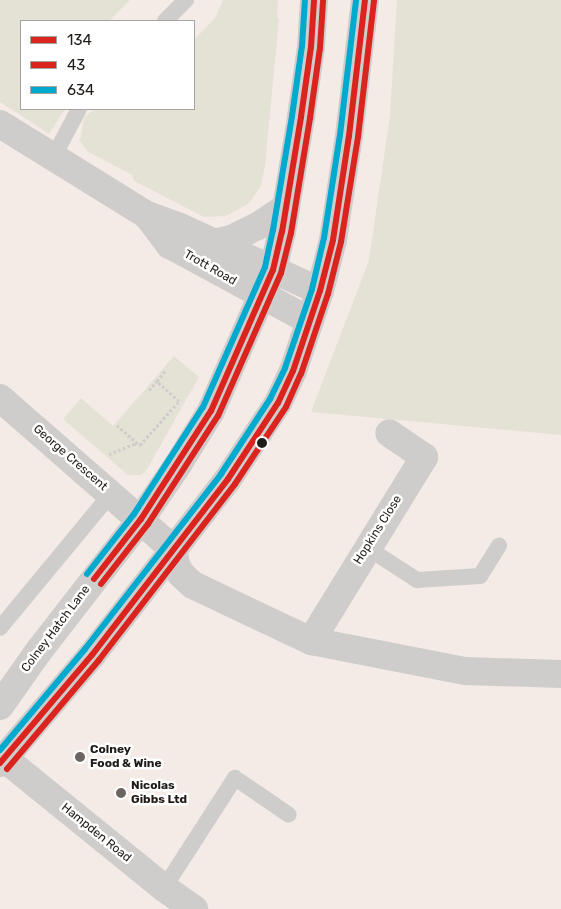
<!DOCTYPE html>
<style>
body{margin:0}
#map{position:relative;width:561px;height:909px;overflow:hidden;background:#f4ebe6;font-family:Rubik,sans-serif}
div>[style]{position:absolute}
.green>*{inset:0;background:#e4e2d5}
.path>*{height:3px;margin-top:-1.5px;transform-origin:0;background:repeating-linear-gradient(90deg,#cfcdcb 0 2.5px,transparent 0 5px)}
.service>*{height:16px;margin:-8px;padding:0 8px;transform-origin:8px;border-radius:8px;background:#cfcdcc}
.minor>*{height:28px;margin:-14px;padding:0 14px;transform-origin:14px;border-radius:14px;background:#cfcdcc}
.tertiary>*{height:28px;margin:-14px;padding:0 14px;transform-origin:14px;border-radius:14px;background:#cfcdcc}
.secondary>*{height:28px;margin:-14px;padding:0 14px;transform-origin:14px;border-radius:14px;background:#cfcdcc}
.bus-1>*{height:6px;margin:-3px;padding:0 3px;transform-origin:3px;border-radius:3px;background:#dc241f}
.bus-2>*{height:6px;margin:-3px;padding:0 3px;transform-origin:3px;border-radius:3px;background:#dc241f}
.bus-3>*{height:6px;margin:-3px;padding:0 3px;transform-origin:3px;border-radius:3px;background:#00a9ce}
.dots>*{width:14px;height:14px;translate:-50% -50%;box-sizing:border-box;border:2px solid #fff;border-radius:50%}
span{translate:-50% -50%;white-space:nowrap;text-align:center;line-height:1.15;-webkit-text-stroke:5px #fff;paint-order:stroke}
.street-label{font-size:12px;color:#211c18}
.poi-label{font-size:12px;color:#211c18;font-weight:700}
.left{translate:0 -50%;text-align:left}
.legend{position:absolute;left:20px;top:20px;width:175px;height:90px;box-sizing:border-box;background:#fff;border:1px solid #a6a4a3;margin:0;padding:6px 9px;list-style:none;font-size:15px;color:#211c18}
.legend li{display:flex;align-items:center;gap:10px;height:25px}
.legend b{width:25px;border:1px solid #a6a4a3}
</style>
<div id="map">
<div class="green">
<div style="clip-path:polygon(0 0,130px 0,109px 21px,21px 21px,21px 109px,65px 109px,49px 134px,0 102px)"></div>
<div style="clip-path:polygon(223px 0,278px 0,277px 16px,279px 19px,265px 166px,261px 186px,248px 204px,226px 216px,204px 217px,134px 181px,132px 175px,87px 151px,80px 141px,84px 118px,94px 109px,194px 109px,194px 40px,215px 18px)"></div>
<div style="clip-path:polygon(397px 0,561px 0,561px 435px,311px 412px,369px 260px,390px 115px)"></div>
<div style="clip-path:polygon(174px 356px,199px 377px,146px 471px,141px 475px,128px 475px,63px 419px,81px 398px,113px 426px)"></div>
</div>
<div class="path">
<div style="left:149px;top:390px;width:12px;rotate:-48deg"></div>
<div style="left:117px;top:425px;width:30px;rotate:42deg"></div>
<div style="left:109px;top:454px;width:27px;rotate:-22deg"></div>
<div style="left:134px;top:444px;width:6px;rotate:9deg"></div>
<div style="left:140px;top:445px;width:59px;rotate:-48.4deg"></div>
<div style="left:179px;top:401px;width:30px;rotate:-138deg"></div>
<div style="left:157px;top:381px;width:13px;rotate:-51deg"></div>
</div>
<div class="service">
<div style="left:165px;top:21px;width:30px;rotate:-45deg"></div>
<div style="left:54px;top:156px;width:53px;rotate:-62deg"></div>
<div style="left:366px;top:547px;width:61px;rotate:32.9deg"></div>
<div style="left:417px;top:580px;width:63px;rotate:-3.6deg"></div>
<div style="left:480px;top:576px;width:36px;rotate:-58deg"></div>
<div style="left:0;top:628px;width:174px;rotate:-50.4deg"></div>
<div style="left:164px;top:888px;width:131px;rotate:-57.2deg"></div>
<div style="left:235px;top:778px;width:65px;rotate:34.4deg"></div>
</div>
<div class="minor">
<div style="left:0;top:398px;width:230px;rotate:41.1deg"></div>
<div style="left:173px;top:549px;width:16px;rotate:79deg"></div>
<div style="left:176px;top:565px;width:10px;rotate:61deg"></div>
<div style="left:181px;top:574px;width:16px;rotate:43deg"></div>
<div style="left:193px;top:585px;width:131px;rotate:25.4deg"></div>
<div style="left:311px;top:641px;width:158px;rotate:11deg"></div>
<div style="left:466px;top:671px;width:95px;rotate:1.8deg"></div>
<div style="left:311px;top:641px;width:216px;rotate:-58.4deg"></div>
<div style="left:424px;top:457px;width:42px;rotate:-145.6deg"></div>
<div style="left:0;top:755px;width:211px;rotate:39deg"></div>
<div style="left:164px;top:888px;width:37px;rotate:35deg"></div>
</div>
<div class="tertiary">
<div style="left:0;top:124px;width:173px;rotate:31.8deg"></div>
<div style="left:147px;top:215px;width:35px;rotate:20deg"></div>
<div style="left:180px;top:227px;width:154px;rotate:24.6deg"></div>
<div style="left:147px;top:215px;width:38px;rotate:53deg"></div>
<div style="left:170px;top:245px;width:159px;rotate:28.5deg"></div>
</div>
<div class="secondary">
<div style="left:214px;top:243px;width:17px;rotate:-13deg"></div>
<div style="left:231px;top:239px;width:30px;rotate:-26deg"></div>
<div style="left:258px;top:226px;width:34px;rotate:-34deg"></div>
<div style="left:0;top:706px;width:66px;rotate:-54.9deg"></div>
<div style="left:38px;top:652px;width:168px;rotate:-52.2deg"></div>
<div style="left:141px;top:519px;width:68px;rotate:-55.8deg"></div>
<div style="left:179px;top:463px;width:61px;rotate:-58.4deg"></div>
<div style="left:211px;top:411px;width:154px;rotate:-66.3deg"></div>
<div style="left:273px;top:270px;width:39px;rotate:-77deg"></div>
<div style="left:282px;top:232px;width:117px;rotate:-80.6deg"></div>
<div style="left:301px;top:117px;width:71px;rotate:-81.9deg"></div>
<div style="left:311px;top:47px;width:47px;rotate:-86.3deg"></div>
<div style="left:0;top:763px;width:142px;rotate:-49.6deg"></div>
<div style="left:92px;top:655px;width:222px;rotate:-52.3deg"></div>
<div style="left:228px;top:479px;width:91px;rotate:-56.7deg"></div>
<div style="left:278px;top:403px;width:35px;rotate:-65deg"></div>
<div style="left:293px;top:371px;width:84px;rotate:-71.4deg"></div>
<div style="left:320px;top:291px;width:53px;rotate:-75.7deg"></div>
<div style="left:333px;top:240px;width:105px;rotate:-81.3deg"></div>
<div style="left:349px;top:136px;width:137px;rotate:-83.3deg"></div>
</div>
<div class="bus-1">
<div style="left:94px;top:579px;width:76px;rotate:-51.9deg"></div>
<div style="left:141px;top:519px;width:129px;rotate:-57.1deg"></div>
<div style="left:211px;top:411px;width:154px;rotate:-66.3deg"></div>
<div style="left:273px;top:270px;width:39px;rotate:-77deg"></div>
<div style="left:282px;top:232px;width:117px;rotate:-80.6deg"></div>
<div style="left:301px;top:117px;width:71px;rotate:-81.9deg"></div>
<div style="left:311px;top:47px;width:47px;rotate:-86.3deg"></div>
<div style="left:0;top:763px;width:142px;rotate:-49.6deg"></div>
<div style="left:92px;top:655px;width:222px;rotate:-52.3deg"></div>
<div style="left:228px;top:479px;width:91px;rotate:-56.7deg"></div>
<div style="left:278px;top:403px;width:35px;rotate:-65deg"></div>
<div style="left:293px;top:371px;width:84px;rotate:-71.4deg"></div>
<div style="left:320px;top:291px;width:53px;rotate:-75.7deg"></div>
<div style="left:333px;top:240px;width:105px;rotate:-81.3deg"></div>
<div style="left:349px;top:136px;width:137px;rotate:-83.3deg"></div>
</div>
<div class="bus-2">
<div style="left:101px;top:584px;width:76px;rotate:-51.9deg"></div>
<div style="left:148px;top:524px;width:129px;rotate:-57.1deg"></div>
<div style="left:218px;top:416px;width:156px;rotate:-66.2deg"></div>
<div style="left:281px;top:273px;width:41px;rotate:-76deg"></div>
<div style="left:291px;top:233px;width:117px;rotate:-80.6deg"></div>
<div style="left:310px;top:118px;width:71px;rotate:-81.9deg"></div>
<div style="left:320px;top:48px;width:47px;rotate:-86.3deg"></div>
<div style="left:7px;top:769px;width:143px;rotate:-49.8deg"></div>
<div style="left:99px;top:660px;width:222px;rotate:-52.3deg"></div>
<div style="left:235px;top:484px;width:92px;rotate:-56.5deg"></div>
<div style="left:286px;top:407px;width:36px;rotate:-66deg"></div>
<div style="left:301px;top:374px;width:84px;rotate:-71.4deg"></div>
<div style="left:328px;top:294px;width:54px;rotate:-76deg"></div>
<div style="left:341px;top:242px;width:106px;rotate:-80.8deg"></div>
<div style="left:358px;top:137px;width:137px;rotate:-83.3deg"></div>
</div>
<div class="bus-3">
<div style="left:87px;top:574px;width:76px;rotate:-51.9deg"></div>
<div style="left:134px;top:514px;width:127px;rotate:-57.2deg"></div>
<div style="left:203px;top:407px;width:153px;rotate:-66.1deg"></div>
<div style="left:265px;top:267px;width:38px;rotate:-78deg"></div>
<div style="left:273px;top:230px;width:116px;rotate:-80.5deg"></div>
<div style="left:292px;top:116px;width:71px;rotate:-81.9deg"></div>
<div style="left:302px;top:46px;width:46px;rotate:-86.3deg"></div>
<div style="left:0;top:750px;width:132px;rotate:-49.9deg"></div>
<div style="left:85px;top:649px;width:222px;rotate:-52.1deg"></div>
<div style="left:221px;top:474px;width:90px;rotate:-56.8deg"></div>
<div style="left:270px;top:399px;width:34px;rotate:-64deg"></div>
<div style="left:285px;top:368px;width:83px;rotate:-71.1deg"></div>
<div style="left:312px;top:289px;width:52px;rotate:-76.8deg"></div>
<div style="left:324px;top:238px;width:104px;rotate:-81.2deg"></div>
<div style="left:340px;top:135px;width:136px;rotate:-83.2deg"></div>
</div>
<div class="dots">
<div style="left:262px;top:443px;background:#211c18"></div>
<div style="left:80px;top:757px;background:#6b6460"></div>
<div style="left:121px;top:793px;background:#6b6460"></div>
</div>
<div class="street-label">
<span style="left:210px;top:268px;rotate:30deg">Trott Road</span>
<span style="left:70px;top:458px;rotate:41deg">George Crescent</span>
<span style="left:378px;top:530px;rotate:-58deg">Hopkins Close</span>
<span style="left:56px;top:629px;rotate:-53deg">Colney Hatch Lane</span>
<span style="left:96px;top:833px;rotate:39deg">Hampden Road</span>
</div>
<div class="poi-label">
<span class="left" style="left:90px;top:757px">Colney<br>Food &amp; Wine</span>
<span class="left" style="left:131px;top:793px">Nicolas<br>Gibbs Ltd</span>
</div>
<ul class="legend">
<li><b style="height:6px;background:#dc241f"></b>134</li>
<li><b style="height:6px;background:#dc241f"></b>43</li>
<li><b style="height:6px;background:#00a9ce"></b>634</li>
</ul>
</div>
